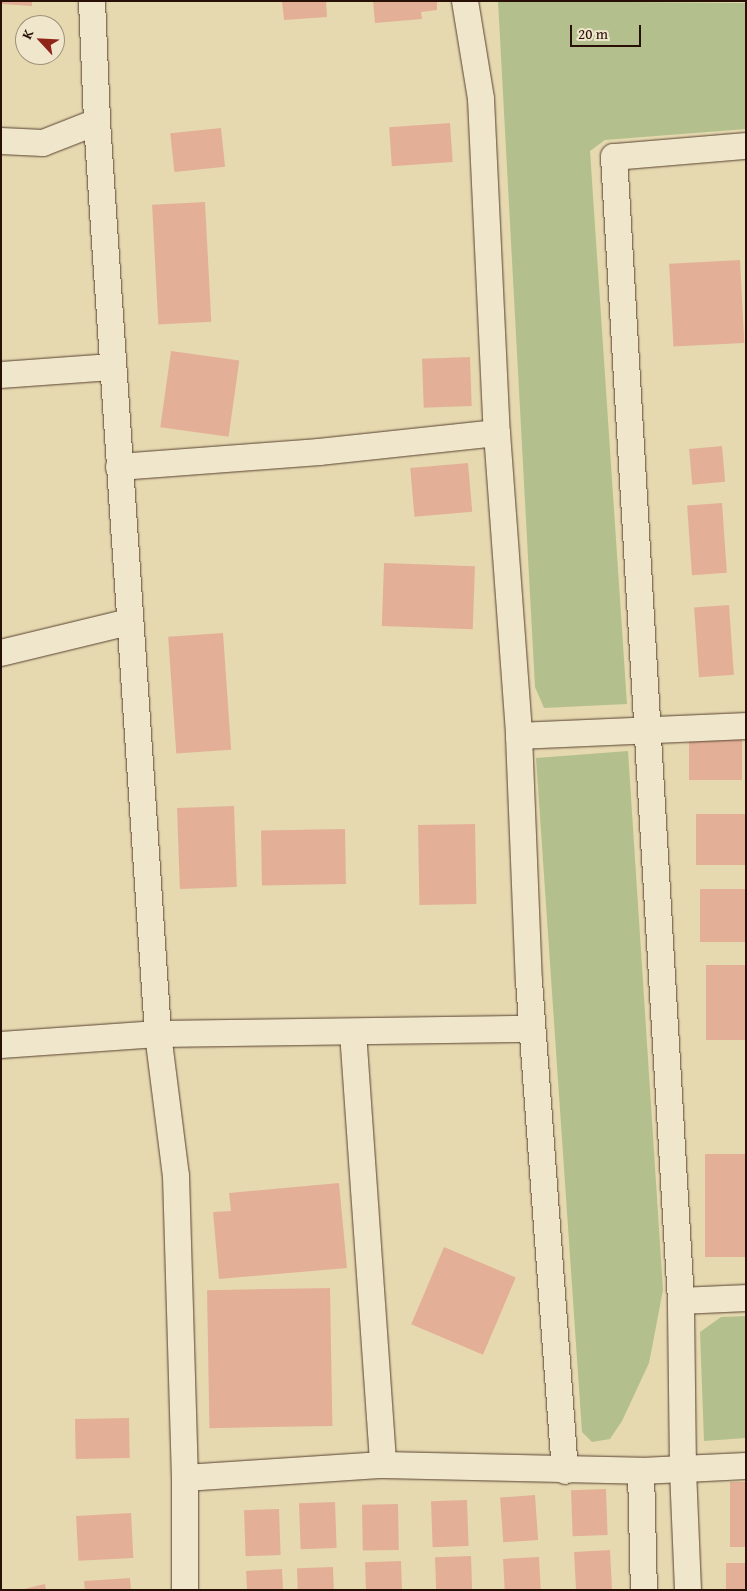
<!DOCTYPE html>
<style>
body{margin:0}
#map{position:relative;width:747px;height:1591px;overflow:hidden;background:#e6d9b0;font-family:"Gentium Book Plus",serif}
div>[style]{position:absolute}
.green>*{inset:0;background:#b3c08d}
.building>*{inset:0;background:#e3b097;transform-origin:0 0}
.roads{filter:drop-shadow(0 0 1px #584230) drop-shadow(0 0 1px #584230)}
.minor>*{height:26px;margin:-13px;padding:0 13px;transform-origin:13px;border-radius:13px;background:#efe6cc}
span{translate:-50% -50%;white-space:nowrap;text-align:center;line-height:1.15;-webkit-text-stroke:4px #efe6cc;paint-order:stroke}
.frame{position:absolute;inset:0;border:2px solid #281006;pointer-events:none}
.north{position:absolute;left:15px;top:15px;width:50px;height:50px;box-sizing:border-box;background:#efe6cc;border:1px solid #9f907d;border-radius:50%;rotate:295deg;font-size:14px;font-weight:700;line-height:20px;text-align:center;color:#281006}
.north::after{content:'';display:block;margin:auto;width:18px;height:22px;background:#8f2418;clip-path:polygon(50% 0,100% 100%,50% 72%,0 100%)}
.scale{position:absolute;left:570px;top:25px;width:71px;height:22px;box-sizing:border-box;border:2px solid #281006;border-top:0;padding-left:6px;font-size:15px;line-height:18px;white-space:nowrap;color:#281006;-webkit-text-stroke:4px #efe6cc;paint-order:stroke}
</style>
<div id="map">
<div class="green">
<div style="clip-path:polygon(498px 1px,746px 3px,746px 129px,605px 140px,590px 151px,627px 704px,544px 708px,535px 687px)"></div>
<div style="clip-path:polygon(628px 751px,663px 1290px,649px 1363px,622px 1421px,610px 1439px,592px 1442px,582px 1432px,536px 758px)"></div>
<div style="clip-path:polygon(746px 1316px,746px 1438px,704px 1441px,700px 1332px,721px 1317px)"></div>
</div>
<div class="building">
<div style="clip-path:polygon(1px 1px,32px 1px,32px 6px,1px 4px)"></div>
<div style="clip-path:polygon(282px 1px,326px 1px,327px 17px,284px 20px)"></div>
<div style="clip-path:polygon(373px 1px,437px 1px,437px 10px,421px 12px,422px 19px,375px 23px)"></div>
<div style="left:450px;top:123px;width:39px;height:61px;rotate:86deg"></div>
<div style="left:221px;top:128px;width:39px;height:51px;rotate:84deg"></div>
<div style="left:205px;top:202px;width:120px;height:53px;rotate:87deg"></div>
<div style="left:740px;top:260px;width:83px;height:71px;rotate:87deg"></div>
<div style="left:171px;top:351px;width:69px;height:77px;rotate:8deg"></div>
<div style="left:470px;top:357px;width:49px;height:48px;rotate:88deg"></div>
<div style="left:722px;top:446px;width:36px;height:33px;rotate:85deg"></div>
<div style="left:468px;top:463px;width:49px;height:58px;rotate:85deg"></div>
<div style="left:722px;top:503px;width:70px;height:35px;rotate:86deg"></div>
<div style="left:384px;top:563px;width:91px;height:63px;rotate:2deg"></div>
<div style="left:729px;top:605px;width:70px;height:35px;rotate:86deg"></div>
<div style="left:223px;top:633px;width:117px;height:55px;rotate:86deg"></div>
<div style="left:689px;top:738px;width:53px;height:42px"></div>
<div style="left:234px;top:806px;width:81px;height:57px;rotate:88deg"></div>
<div style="left:696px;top:814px;width:50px;height:51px"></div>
<div style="left:475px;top:824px;width:80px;height:57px;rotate:89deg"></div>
<div style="left:345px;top:829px;width:55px;height:84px;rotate:89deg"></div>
<div style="left:700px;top:889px;width:46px;height:53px"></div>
<div style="left:706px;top:965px;width:40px;height:75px"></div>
<div style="left:746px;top:1154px;width:103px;height:41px;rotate:90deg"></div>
<div style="clip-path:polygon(339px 1183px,347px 1268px,219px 1279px,213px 1212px,231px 1211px,229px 1193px)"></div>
<div style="left:444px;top:1247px;width:78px;height:84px;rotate:23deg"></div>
<div style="left:330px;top:1288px;width:138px;height:123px;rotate:89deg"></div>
<div style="left:129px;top:1418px;width:40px;height:54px;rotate:89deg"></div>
<div style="left:730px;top:1482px;width:16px;height:65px"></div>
<div style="left:606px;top:1489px;width:46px;height:35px;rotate:88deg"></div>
<div style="left:535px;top:1495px;width:45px;height:35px;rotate:86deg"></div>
<div style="left:467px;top:1500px;width:46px;height:36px;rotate:88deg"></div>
<div style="left:335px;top:1502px;width:46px;height:36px;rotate:88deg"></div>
<div style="left:398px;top:1504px;width:46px;height:36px;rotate:89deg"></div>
<div style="left:279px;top:1509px;width:46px;height:35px;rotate:88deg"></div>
<div style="left:131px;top:1513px;width:45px;height:55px;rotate:87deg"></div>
<div style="left:610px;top:1550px;width:40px;height:36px;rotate:87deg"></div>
<div style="left:471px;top:1556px;width:34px;height:36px;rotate:88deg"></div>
<div style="left:539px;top:1557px;width:33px;height:36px;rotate:87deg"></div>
<div style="left:401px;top:1561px;width:29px;height:36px;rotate:88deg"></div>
<div style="left:726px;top:1563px;width:20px;height:27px"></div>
<div style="left:333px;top:1567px;width:23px;height:36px;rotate:88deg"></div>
<div style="left:282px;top:1569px;width:21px;height:36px;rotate:87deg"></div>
<div style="clip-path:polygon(130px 1578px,131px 1590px,85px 1590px,84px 1581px)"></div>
<div style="clip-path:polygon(45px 1584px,46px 1590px,24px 1590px,24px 1589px)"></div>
</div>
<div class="roads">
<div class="minor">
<div style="left:92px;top:1px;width:121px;rotate:87.6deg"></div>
<div style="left:97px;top:122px;width:914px;rotate:86.17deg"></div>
<div style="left:158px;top:1034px;width:143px;rotate:82.8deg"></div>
<div style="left:176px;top:1176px;width:302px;rotate:88.3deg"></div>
<div style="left:185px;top:1478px;width:112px;rotate:90deg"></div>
<div style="left:465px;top:1px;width:99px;rotate:80.7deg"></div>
<div style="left:481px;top:99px;width:334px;rotate:87.3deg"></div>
<div style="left:497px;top:433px;width:304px;rotate:85.8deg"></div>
<div style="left:519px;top:736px;width:245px;rotate:87.7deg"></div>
<div style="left:529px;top:981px;width:491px;rotate:85.8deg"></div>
<div style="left:1px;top:141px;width:42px;rotate:2.7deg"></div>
<div style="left:43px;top:143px;width:58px;rotate:-21.3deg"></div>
<div style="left:1px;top:375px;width:112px;rotate:-4.1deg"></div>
<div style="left:119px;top:467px;width:201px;rotate:-4.3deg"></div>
<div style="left:319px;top:452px;width:179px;rotate:-6.1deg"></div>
<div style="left:1px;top:653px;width:132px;rotate:-13.6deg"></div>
<div style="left:519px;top:736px;width:227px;rotate:-2.5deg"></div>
<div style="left:353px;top:1032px;width:434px;rotate:86deg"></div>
<div style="left:1px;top:1045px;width:157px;rotate:-4deg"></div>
<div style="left:158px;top:1034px;width:374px;rotate:-0.8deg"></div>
<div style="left:681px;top:1301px;width:65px;rotate:-2.6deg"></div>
<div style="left:641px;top:1471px;width:119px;rotate:88.6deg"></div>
<div style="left:185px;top:1478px;width:198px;rotate:-3.8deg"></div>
<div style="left:383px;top:1465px;width:258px;rotate:1.3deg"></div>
<div style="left:641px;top:1471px;width:105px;rotate:-2.7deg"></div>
<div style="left:688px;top:1590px;width:120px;rotate:-92.4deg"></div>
<div style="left:683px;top:1470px;width:169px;rotate:-90.7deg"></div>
<div style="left:681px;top:1301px;width:1146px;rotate:-93.35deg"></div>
<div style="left:614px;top:157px;width:132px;rotate:-4.8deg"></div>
</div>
</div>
<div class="frame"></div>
<div class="north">K</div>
<div class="scale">20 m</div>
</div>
